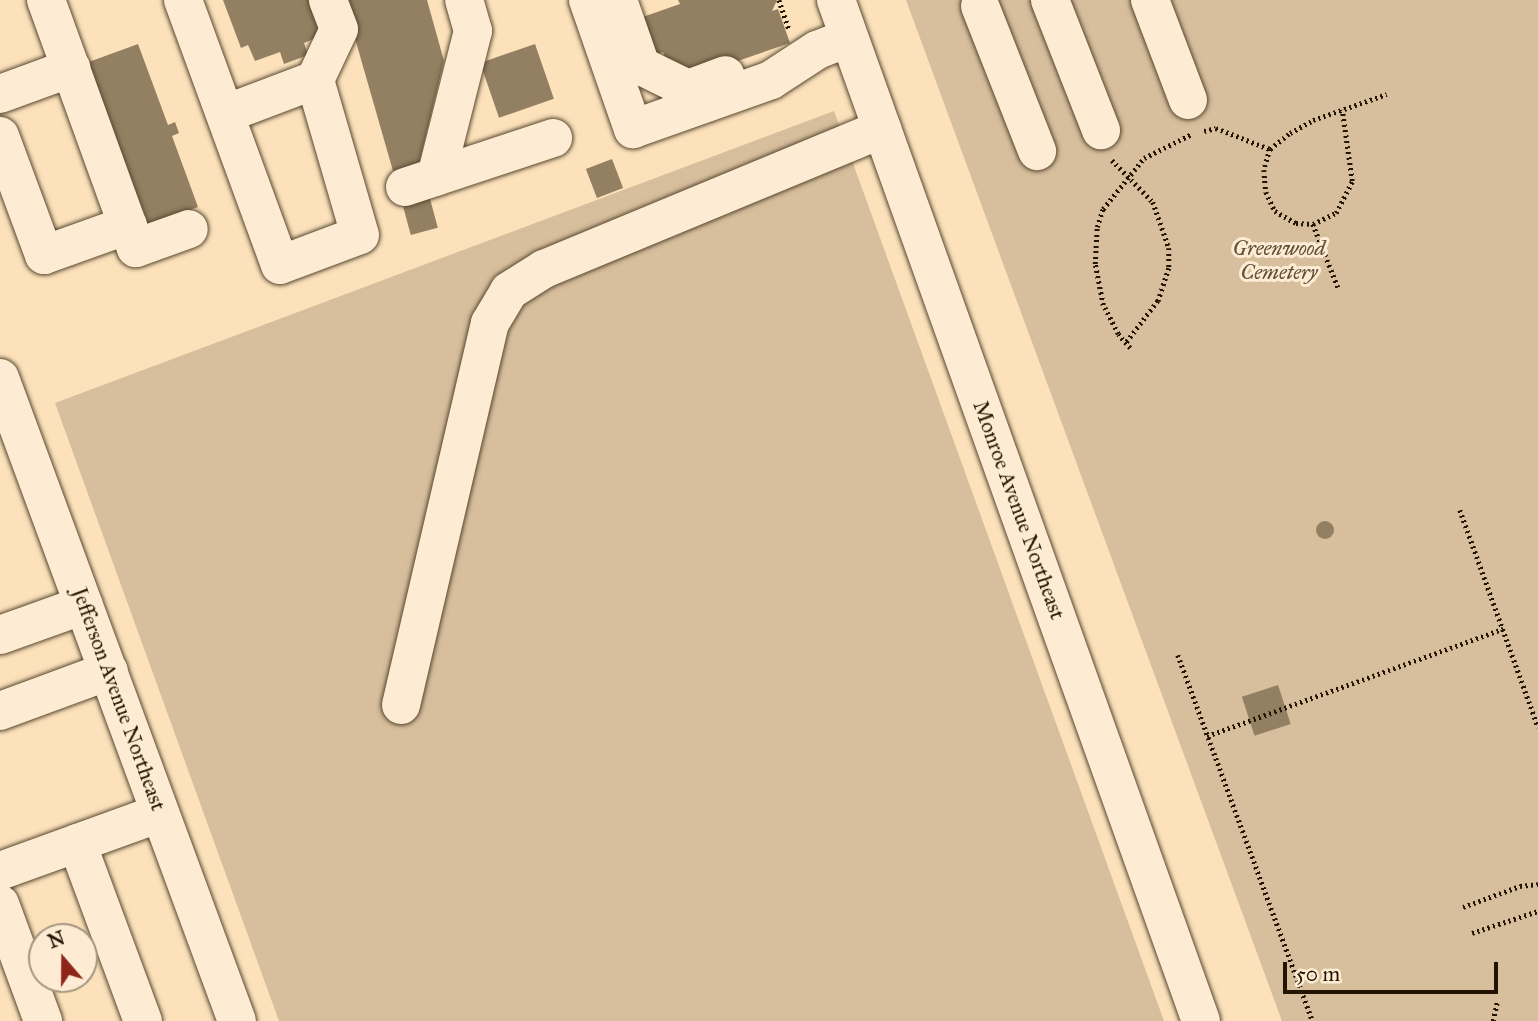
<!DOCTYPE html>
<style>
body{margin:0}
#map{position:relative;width:1538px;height:1021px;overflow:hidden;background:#fce1bb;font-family:"IM FELL Great Primer",serif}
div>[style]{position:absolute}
.green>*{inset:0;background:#d7be9c}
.building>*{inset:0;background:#937f62;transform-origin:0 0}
.round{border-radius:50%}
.path>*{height:4.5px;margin-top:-2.25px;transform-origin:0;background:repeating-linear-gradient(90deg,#221502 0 2px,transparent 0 5.5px)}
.roads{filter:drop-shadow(0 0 2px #584830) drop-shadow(0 0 2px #584830)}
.minor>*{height:38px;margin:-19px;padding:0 19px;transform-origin:19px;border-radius:19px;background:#fdecd3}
span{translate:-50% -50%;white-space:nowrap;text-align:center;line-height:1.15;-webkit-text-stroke:6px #fdecd3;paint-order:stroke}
.park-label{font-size:21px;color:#615038;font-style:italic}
.street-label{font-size:21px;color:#221502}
.north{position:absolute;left:28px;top:923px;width:70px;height:70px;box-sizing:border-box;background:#fdecd3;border:2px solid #a5967f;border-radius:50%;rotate:340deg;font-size:19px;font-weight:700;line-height:28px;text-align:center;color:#221502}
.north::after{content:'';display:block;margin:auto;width:24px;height:32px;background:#8f2418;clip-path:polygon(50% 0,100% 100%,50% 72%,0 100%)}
.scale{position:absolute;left:1283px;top:962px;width:215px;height:32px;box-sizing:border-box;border:4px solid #221502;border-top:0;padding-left:9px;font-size:21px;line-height:24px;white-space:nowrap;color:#221502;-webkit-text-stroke:5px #fdecd3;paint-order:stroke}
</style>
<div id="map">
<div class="green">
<div style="clip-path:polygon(906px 0,1538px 0,1538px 1021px,1282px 1021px)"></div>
<div style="clip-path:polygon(834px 111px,1164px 1021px,279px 1021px,55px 403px)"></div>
</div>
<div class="building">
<div style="clip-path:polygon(223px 0,310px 0,323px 35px,304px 43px,308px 55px,284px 64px,280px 52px,255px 61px,248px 45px,241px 48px)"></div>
<div style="clip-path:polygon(344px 0,427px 0,444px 61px,419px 164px,393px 171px)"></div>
<div style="clip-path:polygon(678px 0,777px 0,772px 11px,778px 9px,790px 43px,723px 66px,677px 75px,670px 71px,663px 52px,644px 58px,637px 19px,680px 4px)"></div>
<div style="clip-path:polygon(138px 44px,168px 125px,175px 122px,179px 133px,172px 136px,198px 207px,149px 226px,86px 63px)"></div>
<div style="left:535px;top:44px;width:58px;height:58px;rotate:71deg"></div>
<div style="left:612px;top:159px;width:31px;height:28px;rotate:69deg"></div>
<div style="left:429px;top:195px;width:34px;height:28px;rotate:75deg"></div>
<div class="round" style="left:1316px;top:521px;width:18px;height:18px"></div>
<div style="left:1278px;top:685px;width:41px;height:38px;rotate:72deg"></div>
</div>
<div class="path">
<div style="left:779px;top:0;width:31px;rotate:71deg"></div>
<div style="left:1204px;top:131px;width:12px;rotate:-14deg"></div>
<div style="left:1216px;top:128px;width:58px;rotate:21.3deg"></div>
<div style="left:1270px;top:149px;width:26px;rotate:-39deg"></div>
<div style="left:1290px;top:133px;width:26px;rotate:-29deg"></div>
<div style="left:1313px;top:120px;width:78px;rotate:-19.4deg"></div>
<div style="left:1270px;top:149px;width:22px;rotate:106deg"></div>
<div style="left:1264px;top:170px;width:22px;rotate:85deg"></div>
<div style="left:1266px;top:192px;width:21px;rotate:65deg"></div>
<div style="left:1275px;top:211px;width:24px;rotate:30deg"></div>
<div style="left:1296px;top:223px;width:17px;rotate:3deg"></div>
<div style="left:1313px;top:224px;width:25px;rotate:-26deg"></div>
<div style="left:1336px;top:213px;width:36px;rotate:-63deg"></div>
<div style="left:1352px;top:181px;width:72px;rotate:-98deg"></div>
<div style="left:1112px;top:160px;width:59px;rotate:45.7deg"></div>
<div style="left:1153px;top:202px;width:49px;rotate:70.8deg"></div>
<div style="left:1169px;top:248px;width:20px;rotate:90deg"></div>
<div style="left:1169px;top:268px;width:35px;rotate:108deg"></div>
<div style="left:1158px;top:301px;width:53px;rotate:127.3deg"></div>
<div style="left:1313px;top:224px;width:68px;rotate:68.4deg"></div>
<div style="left:1130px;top:348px;width:18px;rotate:-131deg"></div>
<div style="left:1118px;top:334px;width:33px;rotate:-117deg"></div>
<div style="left:1103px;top:305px;width:42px;rotate:-101deg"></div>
<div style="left:1095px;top:264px;width:37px;rotate:-87deg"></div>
<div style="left:1097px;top:227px;width:19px;rotate:-72deg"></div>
<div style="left:1103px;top:209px;width:65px;rotate:-51.2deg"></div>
<div style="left:1144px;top:158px;width:54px;rotate:-26.6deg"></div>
<div style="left:1460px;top:510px;width:231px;rotate:70.2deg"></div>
<div style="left:1178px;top:655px;width:390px;rotate:69.8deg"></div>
<div style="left:1207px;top:736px;width:315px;rotate:-19.9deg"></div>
<div style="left:1463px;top:907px;width:61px;rotate:-20.2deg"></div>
<div style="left:1520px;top:886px;width:18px;rotate:-6deg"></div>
<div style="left:1472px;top:933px;width:70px;rotate:-18.4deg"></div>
<div style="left:1493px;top:1021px;width:19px;rotate:-78deg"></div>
</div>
<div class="roads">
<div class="minor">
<div style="left:46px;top:0;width:264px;rotate:70.1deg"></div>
<div style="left:136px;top:248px;width:56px;rotate:-19.7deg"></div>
<div style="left:183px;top:0;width:282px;rotate:69.9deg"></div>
<div style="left:280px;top:265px;width:85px;rotate:-20.6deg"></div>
<div style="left:360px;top:235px;width:161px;rotate:-106.2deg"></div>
<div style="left:315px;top:80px;width:56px;rotate:-64.8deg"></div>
<div style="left:339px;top:29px;width:31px;rotate:-111deg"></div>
<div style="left:588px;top:0;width:137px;rotate:70.8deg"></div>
<div style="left:633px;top:129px;width:146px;rotate:-19.5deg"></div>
<div style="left:771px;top:80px;width:55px;rotate:-33.1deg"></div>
<div style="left:817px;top:50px;width:34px;rotate:-21deg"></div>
<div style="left:618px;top:0;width:70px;rotate:70.8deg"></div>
<div style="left:641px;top:66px;width:52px;rotate:26.1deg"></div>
<div style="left:688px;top:89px;width:40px;rotate:-20.2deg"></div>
<div style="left:836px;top:0;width:1084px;rotate:70.33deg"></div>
<div style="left:1050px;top:0;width:140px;rotate:68.6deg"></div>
<div style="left:1150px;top:0;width:107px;rotate:69.2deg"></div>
<div style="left:980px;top:6px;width:156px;rotate:68.5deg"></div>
<div style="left:0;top:94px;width:76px;rotate:-20.1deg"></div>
<div style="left:225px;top:114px;width:96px;rotate:-20.7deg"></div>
<div style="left:0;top:136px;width:127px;rotate:69.7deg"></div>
<div style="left:44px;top:255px;width:89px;rotate:-19.7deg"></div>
<div style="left:436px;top:177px;width:151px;rotate:-75.8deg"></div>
<div style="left:473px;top:31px;width:32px;rotate:-106deg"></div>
<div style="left:405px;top:187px;width:156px;rotate:-18.3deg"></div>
<div style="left:0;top:378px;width:685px;rotate:69.77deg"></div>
<div style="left:0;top:635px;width:89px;rotate:-19.7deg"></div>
<div style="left:401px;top:705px;width:392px;rotate:-76.9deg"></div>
<div style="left:490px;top:323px;width:37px;rotate:-59deg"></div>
<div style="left:509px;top:291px;width:41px;rotate:-32.2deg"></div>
<div style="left:544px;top:269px;width:366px;rotate:-22.5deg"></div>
<div style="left:0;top:711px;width:116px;rotate:-20.2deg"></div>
<div style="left:77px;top:843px;width:190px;rotate:69.7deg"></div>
<div style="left:0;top:871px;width:170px;rotate:-19.9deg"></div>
<div style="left:0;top:904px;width:125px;rotate:69.8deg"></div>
</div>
</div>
<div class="park-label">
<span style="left:1279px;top:260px">Greenwood<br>Cemetery</span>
</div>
<div class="street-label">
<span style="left:1019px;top:510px;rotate:70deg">Monroe Avenue Northeast</span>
<span style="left:119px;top:699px;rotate:70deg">Jefferson Avenue Northeast</span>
</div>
<div class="north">N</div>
<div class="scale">50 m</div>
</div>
